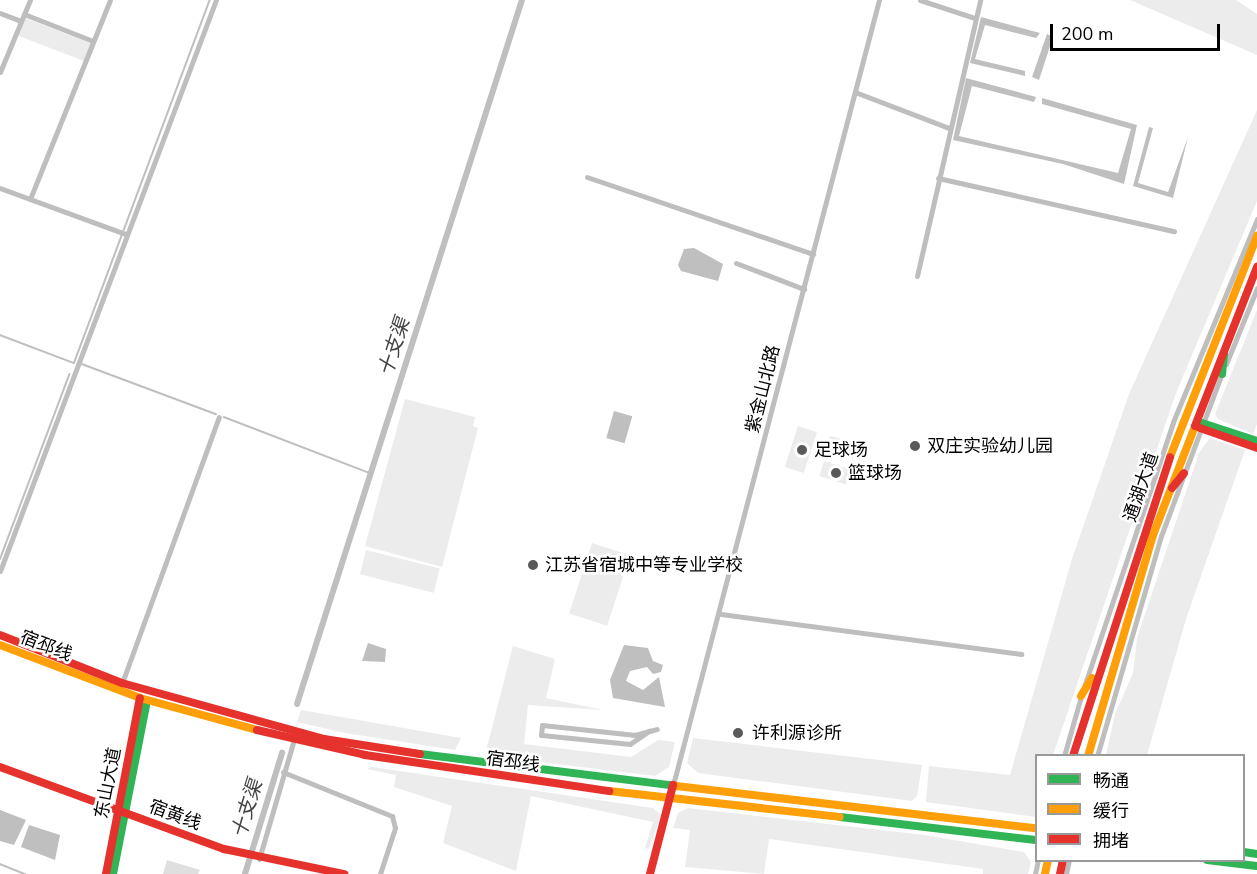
<!DOCTYPE html>
<meta charset="utf-8">
<style>
body{margin:0}
#map{position:relative;width:1257px;height:874px;overflow:hidden;background:#fff;font-family:"Nunito Sans","Noto Sans SC",sans-serif}
div>[style]{position:absolute}
.green>*{inset:0;background:#ececec;transform-origin:0 0}
.water>*{inset:0;background:#bfbfbf;transform-origin:0 0}
.stream>*{height:1.5px;margin:-0.75px;padding:0 0.75px;transform-origin:0.75px;border-radius:0.75px;background:#bfbfbf}
.canal>*{height:6px;margin:-3px;padding:0 3px;transform-origin:3px;border-radius:3px;background:#bfbfbf}
.building>*{inset:0;background:#dfdfdf}
.street>*{height:5px;margin:-2.5px;padding:0 2.5px;transform-origin:2.5px;border-radius:2.5px;background:#bebebe}
.fast>*{height:8px;margin:-4px;padding:0 4px;transform-origin:4px;border-radius:4px;background:#30b455}
.slow>*{height:8px;margin:-4px;padding:0 4px;transform-origin:4px;border-radius:4px;background:#ff9f0a}
.jam>*{height:8px;margin:-4px;padding:0 4px;transform-origin:4px;border-radius:4px;background:#e5322d}
.dots>*{width:16px;height:16px;translate:-50% -50%;box-sizing:border-box;border:3px solid #fff;border-radius:50%}
span{translate:-50% -50%;white-space:nowrap;text-align:center;line-height:1.15;-webkit-text-stroke:5px #fff;paint-order:stroke}
.street-label{font-size:18px;color:#000}
.poi-label{font-size:18px;color:#000}
.left{translate:0 -50%;text-align:left}
.water-label{font-size:20px;color:#444;font-style:italic}
.legend{position:absolute;left:1035px;top:754px;width:210px;height:108px;box-sizing:border-box;background:#fff;border:2px solid #999;margin:0;padding:8px 10px;list-style:none;font-size:18px;color:#000}
.legend li{display:flex;align-items:center;gap:12px;height:30px}
.legend b{width:30px;border:2px solid #999}
.scale{position:absolute;left:1050px;top:24px;width:170px;height:27px;box-sizing:border-box;border:3px solid #000;border-top:0;padding-left:8px;font-size:18px;line-height:21px;white-space:nowrap;color:#000;-webkit-text-stroke:4px #fff;paint-order:stroke}
</style>
<div id="map">
<div class="green">
<div style="clip-path:polygon(1130px 0,1236px 0,1257px 14px,1257px 55px)"></div>
<div style="left:25px;top:18px;width:71px;height:19px;rotate:21deg"></div>
<div style="clip-path:polygon(1257px 110px,1257px 201px,1176px 393px,1053px 755px,1036px 756px,1036px 817px,926px 802px,929px 766px,1010px 775px,1072px 559px,1129px 394px)"></div>
<div style="clip-path:polygon(1257px 310px,1257px 424px,1253px 434px,1218px 419px,1215px 414px)"></div>
<div style="clip-path:polygon(405px 399px,475px 417px,473px 426px,478px 428px,442px 567px,365px 546px)"></div>
<div style="left:798px;top:426px;width:20px;height:43px;rotate:18deg"></div>
<div style="left:830px;top:436px;width:29px;height:16px;rotate:14deg"></div>
<div style="clip-path:polygon(1210px 438px,1245px 450px,1186px 619px,1147px 755px,1106px 755px,1115px 714px,1133px 673px,1137px 638px,1199px 453px)"></div>
<div style="left:824px;top:461px;width:28px;height:16px;rotate:17deg"></div>
<div style="left:592px;top:543px;width:40px;height:74px;rotate:18deg"></div>
<div style="left:366px;top:550px;width:76px;height:25px;rotate:14deg"></div>
<div style="clip-path:polygon(513px 646px,555px 659px,546px 698px,603px 710px,528px 705px,524px 744px,631px 757px,658px 740px,675px 742px,669px 767px,655px 776px,491px 756px,487px 747px)"></div>
<div style="clip-path:polygon(301px 710px,461px 738px,455px 750px,345px 733px,297px 722px)"></div>
<div style="clip-path:polygon(693px 738px,922px 765px,917px 796px,912px 801px,698px 773px,687px 763px)"></div>
<div style="clip-path:polygon(372px 767px,653px 808px,661px 815px,649px 849px,645px 848px,653px 822px,531px 796px,516px 871px,443px 843px,452px 806px,394px 787px,396px 775px,367px 769px)"></div>
<div style="clip-path:polygon(688px 808px,925px 835px,1024px 852px,1031px 862px,1028px 874px,983px 874px,983px 869px,769px 839px,764px 874px,685px 867px,690px 830px,673px 828px,678px 813px)"></div>
</div>
<div class="water">
<div style="clip-path:polygon(981px 17px,1040px 33px,1036px 38px,985px 25px,975px 59px,1025px 71px,1025px 76px,970px 63px)"></div>
<div style="clip-path:polygon(1047px 34px,1053px 37px,1039px 80px,1032px 77px)"></div>
<div style="clip-path:polygon(966px 78px,1036px 97px,1034px 102px,972px 86px,959px 136px,1118px 173px,1131px 129px,1042px 104px,1042px 98px,1137px 125px,1124px 184px,1063px 164px,953px 140px)"></div>
<div style="clip-path:polygon(1149px 127px,1153px 128px,1138px 183px,1168px 192px,1188px 137px,1173px 198px,1133px 186px)"></div>
<div style="clip-path:polygon(694px 248px,723px 264px,718px 281px,681px 271px,678px 265px,684px 249px)"></div>
<div style="left:614px;top:411px;width:19px;height:28px;rotate:16deg"></div>
<div style="clip-path:polygon(368px 643px,386px 649px,385px 662px,362px 661px)"></div>
<div style="clip-path:polygon(624px 645px,648px 648px,653px 661px,663px 665px,661px 672px,653px 674px,647px 667px,630px 671px,626px 681px,643px 690px,659px 677px,665px 707px,613px 698px,610px 680px)"></div>
<div style="clip-path:polygon(0 810px,26px 820px,14px 845px,0 841px)"></div>
<div style="clip-path:polygon(29px 825px,60px 835px,55px 860px,21px 847px)"></div>
</div>
<div class="stream">
<div style="left:0;top:335px;width:79px;rotate:20.7deg"></div>
<div style="left:74px;top:363px;width:388px;rotate:-69.5deg"></div>
<div style="left:82px;top:364px;width:143px;rotate:20.5deg"></div>
<div style="left:224px;top:417px;width:156px;rotate:21deg"></div>
<div style="left:0;top:559px;width:197px;rotate:-69.4deg"></div>
<div style="left:0;top:864px;width:27px;rotate:22deg"></div>
</div>
<div class="canal">
<div style="left:297px;top:704px;width:739px;rotate:-72.28deg"></div>
<div style="left:245px;top:874px;width:127px;rotate:-73deg"></div>
</div>
<div class="building">
<div style="clip-path:polygon(167px 860px,200px 870px,198px 874px,163px 874px)"></div>
</div>
<div class="street">
<div style="left:920px;top:0;width:58px;rotate:18.1deg"></div>
<div style="left:0;top:13px;width:22px;rotate:21deg"></div>
<div style="left:24px;top:14px;width:74px;rotate:21.4deg"></div>
<div style="left:0;top:72px;width:78px;rotate:-67.4deg"></div>
<div style="left:855px;top:92px;width:101px;rotate:21deg"></div>
<div style="left:587px;top:177px;width:239px;rotate:18.8deg"></div>
<div style="left:938px;top:178px;width:242px;rotate:12.7deg"></div>
<div style="left:0;top:188px;width:134px;rotate:20.1deg"></div>
<div style="left:30px;top:199px;width:214px;rotate:-68.1deg"></div>
<div style="left:736px;top:263px;width:73px;rotate:20.9deg"></div>
<div style="left:917px;top:276px;width:283px;rotate:-77.1deg"></div>
<div style="left:1226px;top:364px;width:82px;rotate:-67.8deg"></div>
<div style="left:0;top:571px;width:610px;rotate:-69.28deg"></div>
<div style="left:721px;top:614px;width:303px;rotate:7.6deg"></div>
<div style="left:122px;top:683px;width:283px;rotate:-70deg"></div>
<div style="left:1085px;top:684px;width:276px;rotate:-71.4deg"></div>
<div style="left:1173px;top:422px;width:220px;rotate:-67.5deg"></div>
<div style="left:649px;top:731px;width:23px;rotate:146deg"></div>
<div style="left:630px;top:744px;width:89px;rotate:-174.2deg"></div>
<div style="left:541px;top:735px;width:10px;rotate:-84deg"></div>
<div style="left:542px;top:725px;width:94px;rotate:6.1deg"></div>
<div style="left:635px;top:735px;width:15px;rotate:-16deg"></div>
<div style="left:649px;top:731px;width:8px;rotate:-14deg"></div>
<div style="left:1064px;top:756px;width:66px;rotate:-74.1deg"></div>
<div style="left:1097px;top:756px;width:229px;rotate:-73.8deg"></div>
<div style="left:1161px;top:536px;width:174px;rotate:-69.5deg"></div>
<div style="left:283px;top:772px;width:118px;rotate:22deg"></div>
<div style="left:392px;top:816px;width:12px;rotate:76deg"></div>
<div style="left:395px;top:828px;width:48px;rotate:108.1deg"></div>
<div style="left:673px;top:785px;width:812px;rotate:-75.3deg"></div>
<div style="left:259px;top:859px;width:125px;rotate:-73.7deg"></div>
<div style="left:1035px;top:874px;width:14px;rotate:-78deg"></div>
<div style="left:1066px;top:874px;width:14px;rotate:-78deg"></div>
</div>
<div class="fast">
<div style="left:1222px;top:374px;width:20px;rotate:-84deg"></div>
<div style="left:1202px;top:423px;width:58px;rotate:18.1deg"></div>
<div style="left:420px;top:754px;width:258px;rotate:7.1deg"></div>
<div style="left:840px;top:817px;width:197px;rotate:6.7deg"></div>
<div style="left:1244px;top:852px;width:13px;rotate:9deg"></div>
<div style="left:1207px;top:860px;width:50px;rotate:6.8deg"></div>
<div style="left:113px;top:874px;width:177px;rotate:-78.9deg"></div>
</div>
<div class="slow">
<div style="left:1170px;top:457px;width:238px;rotate:-68.5deg"></div>
<div style="left:0;top:645px;width:150px;rotate:20.7deg"></div>
<div style="left:140px;top:698px;width:121px;rotate:15.3deg"></div>
<div style="left:1081px;top:696px;width:21px;rotate:-59deg"></div>
<div style="left:1088px;top:756px;width:230px;rotate:-73.6deg"></div>
<div style="left:1153px;top:535px;width:117px;rotate:-68.9deg"></div>
<div style="left:676px;top:786px;width:362px;rotate:6.7deg"></div>
<div style="left:609px;top:791px;width:232px;rotate:6.4deg"></div>
<div style="left:1045px;top:874px;width:14px;rotate:-78deg"></div>
</div>
<div class="jam">
<div style="left:1195px;top:426px;width:171px;rotate:-68.7deg"></div>
<div style="left:1200px;top:428px;width:60px;rotate:19.3deg"></div>
<div style="left:1172px;top:488px;width:19px;rotate:-51deg"></div>
<div style="left:0;top:635px;width:131px;rotate:21.5deg"></div>
<div style="left:122px;top:683px;width:210px;rotate:15.5deg"></div>
<div style="left:324px;top:739px;width:97px;rotate:8.9deg"></div>
<div style="left:257px;top:730px;width:111px;rotate:13deg"></div>
<div style="left:365px;top:755px;width:247px;rotate:8.4deg"></div>
<div style="left:1073px;top:756px;width:314px;rotate:-72deg"></div>
<div style="left:0;top:767px;width:239px;rotate:20.1deg"></div>
<div style="left:224px;top:849px;width:123px;rotate:11.8deg"></div>
<div style="left:106px;top:874px;width:179px;rotate:-79.1deg"></div>
<div style="left:650px;top:874px;width:92px;rotate:-75.5deg"></div>
<div style="left:1060px;top:874px;width:14px;rotate:-78deg"></div>
</div>
<div class="dots">
<div style="left:915px;top:446px;background:#595959"></div>
<div style="left:802px;top:450px;background:#595959"></div>
<div style="left:836px;top:473px;background:#595959"></div>
<div style="left:533px;top:565px;background:#595959"></div>
<div style="left:738px;top:733px;background:#595959"></div>
</div>
<div class="street-label">
<span style="left:763px;top:389px;rotate:-76deg">紫金山北路</span>
<span style="left:1141px;top:487px;rotate:-71deg">通湖大道</span>
<span style="left:46px;top:646px;rotate:21deg">宿邳线</span>
<span style="left:513px;top:762px;rotate:8deg">宿邳线</span>
<span style="left:108px;top:783px;rotate:-79deg">东山大道</span>
<span style="left:175px;top:815px;rotate:20deg">宿黄线</span>
</div>
<div class="poi-label">
<span class="left" style="left:927px;top:446px">双庄实验幼儿园</span>
<span class="left" style="left:814px;top:450px">足球场</span>
<span class="left" style="left:848px;top:473px">篮球场</span>
<span class="left" style="left:545px;top:565px">江苏省宿城中等专业学校</span>
<span class="left" style="left:752px;top:733px">许利源诊所</span>
</div>
<div class="water-label">
<span style="left:394px;top:347px;rotate:-72deg">十支渠</span>
<span style="left:247px;top:809px;rotate:-73deg">十支渠</span>
</div>
<ul class="legend">
<li><b style="height:8px;background:#30b455"></b>畅通</li>
<li><b style="height:8px;background:#ff9f0a"></b>缓行</li>
<li><b style="height:8px;background:#e5322d"></b>拥堵</li>
</ul>
<div class="scale">200 m</div>
</div>
